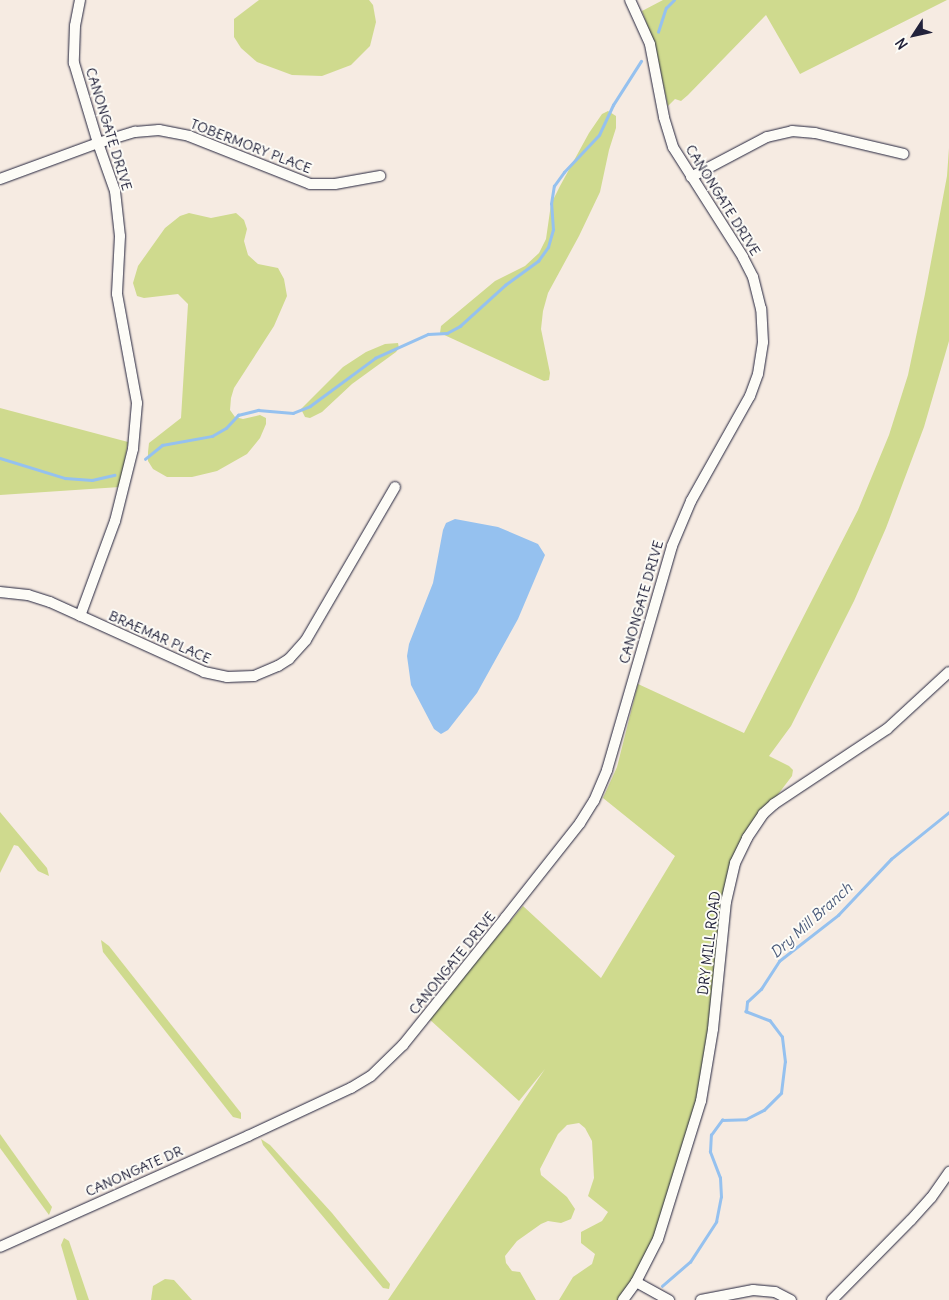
<!DOCTYPE html>
<style>
body{margin:0}
#map{position:relative;width:949px;height:1300px;overflow:hidden;background:#f6ebe2;font-family:Delius,sans-serif}
div>[style]{position:absolute}
.green>*{inset:0;background:#cfda8e}
.water>*{inset:0;background:#95c1ef}
.stream>*{height:2.5px;margin:-1.25px;padding:0 1.25px;transform-origin:1.25px;border-radius:1.25px;background:#95c1ef}
.roads{filter:drop-shadow(0 0 1px #22223b) drop-shadow(0 0 1px #22223b)}
.minor>*{height:10px;margin:-5px;padding:0 5px;transform-origin:5px;border-radius:5px;background:#fdfcf7}
span{translate:-50% -50%;white-space:nowrap;text-align:center;line-height:1.15;-webkit-text-stroke:4px #fdfcf7;paint-order:stroke}
.street-label{font-size:14px;color:#22223b}
.water-label{font-size:15px;color:#4a5a7a;font-style:italic}
.north{position:absolute;left:889px;top:10px;width:50px;height:50px;-webkit-text-stroke:4px #fdfcf7;paint-order:stroke;rotate:235deg;font-size:14px;font-weight:700;line-height:20px;text-align:center;color:#22223b}
.north::after{content:'';display:block;margin:auto;width:18px;height:22px;background:#22223b;clip-path:polygon(50% 0,100% 100%,50% 72%,0 100%)}
</style>
<div id="map">
<div class="green">
<div style="clip-path:polygon(259px 0,369px 0,373px 5px,376px 22px,370px 46px,351px 65px,322px 76px,292px 75px,257px 62px,241px 48px,234px 37px,234px 19px)"></div>
<div style="clip-path:polygon(663px 0,947px 0,800px 74px,766px 15px,688px 95px,681px 101px,675px 99px,668px 106px,655px 46px,642px 11px)"></div>
<div style="clip-path:polygon(608px 111px,616px 116px,616px 128px,609px 150px,600px 192px,579px 236px,548px 293px,543px 311px,541px 329px,550px 373px,549px 380px,544px 381px,440px 333px,441px 326px,495px 281px,525px 266px,539px 253px,546px 239px,551px 204px,560px 186px,589px 133px,602px 114px)"></div>
<div style="clip-path:polygon(949px 148px,949px 341px,924px 427px,886px 528px,854px 601px,791px 726px,769px 756px,789px 766px,793px 770px,792px 776px,763px 814px,735px 863px,701px 1101px,658px 1239px,623px 1300px,559px 1300px,573px 1277px,592px 1264px,595px 1254px,581px 1243px,581px 1232px,602px 1221px,608px 1212px,588px 1196px,594px 1178px,592px 1141px,585px 1128px,579px 1123px,567px 1125px,558px 1134px,540px 1169px,541px 1175px,567px 1197px,575px 1209px,571px 1219px,561px 1223px,548px 1221px,541px 1224px,517px 1241px,505px 1256px,506px 1263px,512px 1271px,520px 1272px,536px 1300px,388px 1300px,545px 1069px,519px 1101px,428px 1018px,523px 906px,601px 978px,675px 856px,603px 798px,617px 767px,638px 684px,744px 733px,858px 510px,889px 435px,908px 375px,925px 294px,947px 176px)"></div>
<div style="clip-path:polygon(189px 213px,211px 218px,236px 213px,244px 220px,247px 229px,244px 241px,248px 255px,258px 264px,278px 268px,284px 279px,287px 296px,274px 326px,234px 388px,231px 398px,230px 410px,235px 417px,243px 419px,260px 415px,266px 418px,266px 424px,260px 438px,247px 454px,217px 471px,192px 477px,167px 477px,153px 469px,148px 461px,148px 452px,149px 443px,181px 418px,188px 304px,178px 294px,144px 298px,137px 296px,133px 283px,138px 266px,165px 228px,180px 216px)"></div>
<div style="clip-path:polygon(398px 343px,399px 348px,396px 352px,352px 384px,322px 412px,310px 418px,305px 417px,301px 409px,343px 367px,366px 352px,385px 344px)"></div>
<div style="clip-path:polygon(0 408px,128px 442px,120px 487px,0 495px)"></div>
<div style="clip-path:polygon(0 812px,47px 868px,49px 876px,38px 871px,18px 846px,14px 845px,0 873px)"></div>
<div style="clip-path:polygon(101px 940px,109px 946px,241px 1113px,241px 1119px,233px 1117px,103px 952px)"></div>
<div style="clip-path:polygon(0 1134px,52px 1207px,49px 1215px,0 1148px)"></div>
<div style="clip-path:polygon(261px 1139px,270px 1145px,332px 1213px,390px 1284px,389px 1289px,383px 1288px,263px 1145px)"></div>
<div style="clip-path:polygon(64px 1238px,69px 1241px,89px 1300px,77px 1300px,61px 1245px)"></div>
<div style="clip-path:polygon(165px 1279px,174px 1280px,192px 1300px,151px 1300px,153px 1286px)"></div>
</div>
<div class="water">
<div style="clip-path:polygon(455px 519px,498px 527px,538px 544px,545px 555px,518px 619px,477px 693px,448px 730px,441px 734px,434px 729px,411px 685px,407px 656px,409px 644px,433px 583px,443px 530px,446px 523px)"></div>
</div>
<div class="stream">
<div style="left:658px;top:32px;width:25px;rotate:-72deg"></div>
<div style="left:666px;top:8px;width:11px;rotate:-45deg"></div>
<div style="left:0;top:458px;width:68px;rotate:17.1deg"></div>
<div style="left:65px;top:478px;width:27px;rotate:4deg"></div>
<div style="left:92px;top:480px;width:23px;rotate:-13deg"></div>
<div style="left:145px;top:459px;width:22px;rotate:-39deg"></div>
<div style="left:162px;top:445px;width:51px;rotate:-10.2deg"></div>
<div style="left:212px;top:436px;width:16px;rotate:-30deg"></div>
<div style="left:226px;top:428px;width:18px;rotate:-47deg"></div>
<div style="left:238px;top:415px;width:21px;rotate:-14deg"></div>
<div style="left:258px;top:410px;width:35px;rotate:5deg"></div>
<div style="left:293px;top:413px;width:18px;rotate:-22deg"></div>
<div style="left:310px;top:406px;width:81px;rotate:-36.4deg"></div>
<div style="left:375px;top:358px;width:58px;rotate:-24.4deg"></div>
<div style="left:428px;top:334px;width:19px;rotate:-3deg"></div>
<div style="left:447px;top:333px;width:15px;rotate:-28deg"></div>
<div style="left:460px;top:326px;width:61px;rotate:-42.3deg"></div>
<div style="left:505px;top:285px;width:41px;rotate:-36deg"></div>
<div style="left:538px;top:261px;width:17px;rotate:-54deg"></div>
<div style="left:548px;top:247px;width:18px;rotate:-74deg"></div>
<div style="left:553px;top:230px;width:26px;rotate:-94deg"></div>
<div style="left:551px;top:204px;width:18px;rotate:-81deg"></div>
<div style="left:554px;top:186px;width:17px;rotate:-54deg"></div>
<div style="left:564px;top:172px;width:51px;rotate:-46.6deg"></div>
<div style="left:599px;top:135px;width:33px;rotate:-65deg"></div>
<div style="left:613px;top:105px;width:52px;rotate:-57.5deg"></div>
<div style="left:662px;top:1286px;width:37px;rotate:-41deg"></div>
<div style="left:690px;top:1262px;width:48px;rotate:-57deg"></div>
<div style="left:716px;top:1222px;width:25px;rotate:-79deg"></div>
<div style="left:721px;top:1197px;width:19px;rotate:-93deg"></div>
<div style="left:720px;top:1178px;width:28px;rotate:-111deg"></div>
<div style="left:710px;top:1152px;width:17px;rotate:-87deg"></div>
<div style="left:711px;top:1135px;width:19px;rotate:-54deg"></div>
<div style="left:722px;top:1120px;width:24px;rotate:-2deg"></div>
<div style="left:746px;top:1119px;width:20px;rotate:-27deg"></div>
<div style="left:764px;top:1110px;width:24px;rotate:-45deg"></div>
<div style="left:781px;top:1093px;width:31px;rotate:-83deg"></div>
<div style="left:785px;top:1062px;width:25px;rotate:-97deg"></div>
<div style="left:782px;top:1037px;width:20px;rotate:-127deg"></div>
<div style="left:770px;top:1021px;width:26px;rotate:-159deg"></div>
<div style="left:746px;top:1012px;width:10px;rotate:-84deg"></div>
<div style="left:747px;top:1002px;width:19px;rotate:-43deg"></div>
<div style="left:761px;top:989px;width:33px;rotate:-57deg"></div>
<div style="left:779px;top:961px;width:75px;rotate:-37.9deg"></div>
<div style="left:838px;top:915px;width:77px;rotate:-46.6deg"></div>
<div style="left:891px;top:859px;width:75px;rotate:-39deg"></div>
</div>
<div class="roads">
<div class="minor">
<div style="left:80px;top:0;width:26px;rotate:101deg"></div>
<div style="left:75px;top:26px;width:37px;rotate:92deg"></div>
<div style="left:74px;top:63px;width:84px;rotate:73.3deg"></div>
<div style="left:98px;top:143px;width:51px;rotate:70.5deg"></div>
<div style="left:115px;top:191px;width:45px;rotate:83.7deg"></div>
<div style="left:120px;top:236px;width:58px;rotate:93deg"></div>
<div style="left:117px;top:294px;width:111px;rotate:79.6deg"></div>
<div style="left:137px;top:403px;width:46px;rotate:95deg"></div>
<div style="left:133px;top:449px;width:74px;rotate:104deg"></div>
<div style="left:115px;top:521px;width:101px;rotate:110.2deg"></div>
<div style="left:691px;top:177px;width:86px;rotate:-27.8deg"></div>
<div style="left:767px;top:137px;width:26px;rotate:-13deg"></div>
<div style="left:792px;top:131px;width:23px;rotate:5deg"></div>
<div style="left:815px;top:133px;width:91px;rotate:13.3deg"></div>
<div style="left:0;top:179px;width:104px;rotate:-20.2deg"></div>
<div style="left:98px;top:143px;width:39px;rotate:-17deg"></div>
<div style="left:135px;top:132px;width:24px;rotate:-5deg"></div>
<div style="left:159px;top:130px;width:31px;rotate:11deg"></div>
<div style="left:189px;top:136px;width:130px;rotate:21.6deg"></div>
<div style="left:310px;top:184px;width:25px"></div>
<div style="left:335px;top:184px;width:46px;rotate:-10.1deg"></div>
<div style="left:0;top:592px;width:28px;rotate:6deg"></div>
<div style="left:28px;top:595px;width:23px;rotate:18deg"></div>
<div style="left:50px;top:602px;width:169px;rotate:24.4deg"></div>
<div style="left:204px;top:672px;width:24px;rotate:12deg"></div>
<div style="left:227px;top:677px;width:27px;rotate:-2deg"></div>
<div style="left:254px;top:676px;width:26px;rotate:-23deg"></div>
<div style="left:278px;top:666px;width:13px;rotate:-32deg"></div>
<div style="left:289px;top:659px;width:25px;rotate:-48deg"></div>
<div style="left:306px;top:640px;width:177px;rotate:-59.8deg"></div>
<div style="left:0;top:1247px;width:272px;rotate:-24.1deg"></div>
<div style="left:248px;top:1136px;width:114px;rotate:-25deg"></div>
<div style="left:351px;top:1088px;width:23px;rotate:-31deg"></div>
<div style="left:371px;top:1076px;width:45px;rotate:-44.1deg"></div>
<div style="left:403px;top:1045px;width:163px;rotate:-51.2deg"></div>
<div style="left:505px;top:918px;width:121px;rotate:-51.7deg"></div>
<div style="left:580px;top:823px;width:26px;rotate:-58deg"></div>
<div style="left:594px;top:801px;width:34px;rotate:-67deg"></div>
<div style="left:607px;top:770px;width:233px;rotate:-73.8deg"></div>
<div style="left:672px;top:546px;width:49px;rotate:-67.1deg"></div>
<div style="left:691px;top:501px;width:120px;rotate:-60.7deg"></div>
<div style="left:750px;top:396px;width:23px;rotate:-70deg"></div>
<div style="left:758px;top:374px;width:32px;rotate:-81deg"></div>
<div style="left:763px;top:342px;width:33px;rotate:-93deg"></div>
<div style="left:761px;top:309px;width:33px;rotate:-104deg"></div>
<div style="left:753px;top:277px;width:22px;rotate:-117deg"></div>
<div style="left:743px;top:257px;width:130px;rotate:-122.5deg"></div>
<div style="left:673px;top:147px;width:31px;rotate:-107deg"></div>
<div style="left:664px;top:117px;width:74px;rotate:-100.9deg"></div>
<div style="left:650px;top:44px;width:48px;rotate:-114.4deg"></div>
<div style="left:636px;top:1282px;width:38px;rotate:29deg"></div>
<div style="left:623px;top:1300px;width:22px;rotate:-54deg"></div>
<div style="left:636px;top:1282px;width:48px;rotate:-62.9deg"></div>
<div style="left:658px;top:1239px;width:145px;rotate:-72.7deg"></div>
<div style="left:701px;top:1101px;width:73px;rotate:-80.5deg"></div>
<div style="left:713px;top:1029px;width:128px;rotate:-84.2deg"></div>
<div style="left:726px;top:902px;width:40px;rotate:-77deg"></div>
<div style="left:735px;top:863px;width:28px;rotate:-64deg"></div>
<div style="left:747px;top:838px;width:29px;rotate:-56deg"></div>
<div style="left:763px;top:814px;width:15px;rotate:-42deg"></div>
<div style="left:774px;top:804px;width:136px;rotate:-33.6deg"></div>
<div style="left:887px;top:729px;width:84px;rotate:-42.6deg"></div>
<div style="left:701px;top:1300px;width:53px;rotate:-10.9deg"></div>
<div style="left:753px;top:1290px;width:22px;rotate:5deg"></div>
<div style="left:775px;top:1292px;width:18px;rotate:27deg"></div>
<div style="left:832px;top:1300px;width:112px;rotate:-45.4deg"></div>
<div style="left:911px;top:1220px;width:30px;rotate:-48deg"></div>
<div style="left:931px;top:1198px;width:32px;rotate:-55deg"></div>
</div>
</div>
<div class="street-label">
<span style="left:109px;top:129px;rotate:73deg">CANONGATE DRIVE</span>
<span style="left:251px;top:146px;rotate:21deg">TOBERMORY PLACE</span>
<span style="left:723px;top:200px;rotate:58deg">CANONGATE DRIVE</span>
<span style="left:641px;top:602px;rotate:-74deg">CANONGATE DRIVE</span>
<span style="left:160px;top:637px;rotate:24deg">BRAEMAR PLACE</span>
<span style="left:709px;top:943px;rotate:-83deg">DRY MILL ROAD</span>
<span style="left:452px;top:963px;rotate:-51deg">CANONGATE DRIVE</span>
<span style="left:134px;top:1171px;rotate:-24deg">CANONGATE DR</span>
</div>
<div class="water-label">
<span style="left:811px;top:920px;rotate:-42deg">Dry Mill Branch</span>
</div>
<div class="north">N</div>
</div>
